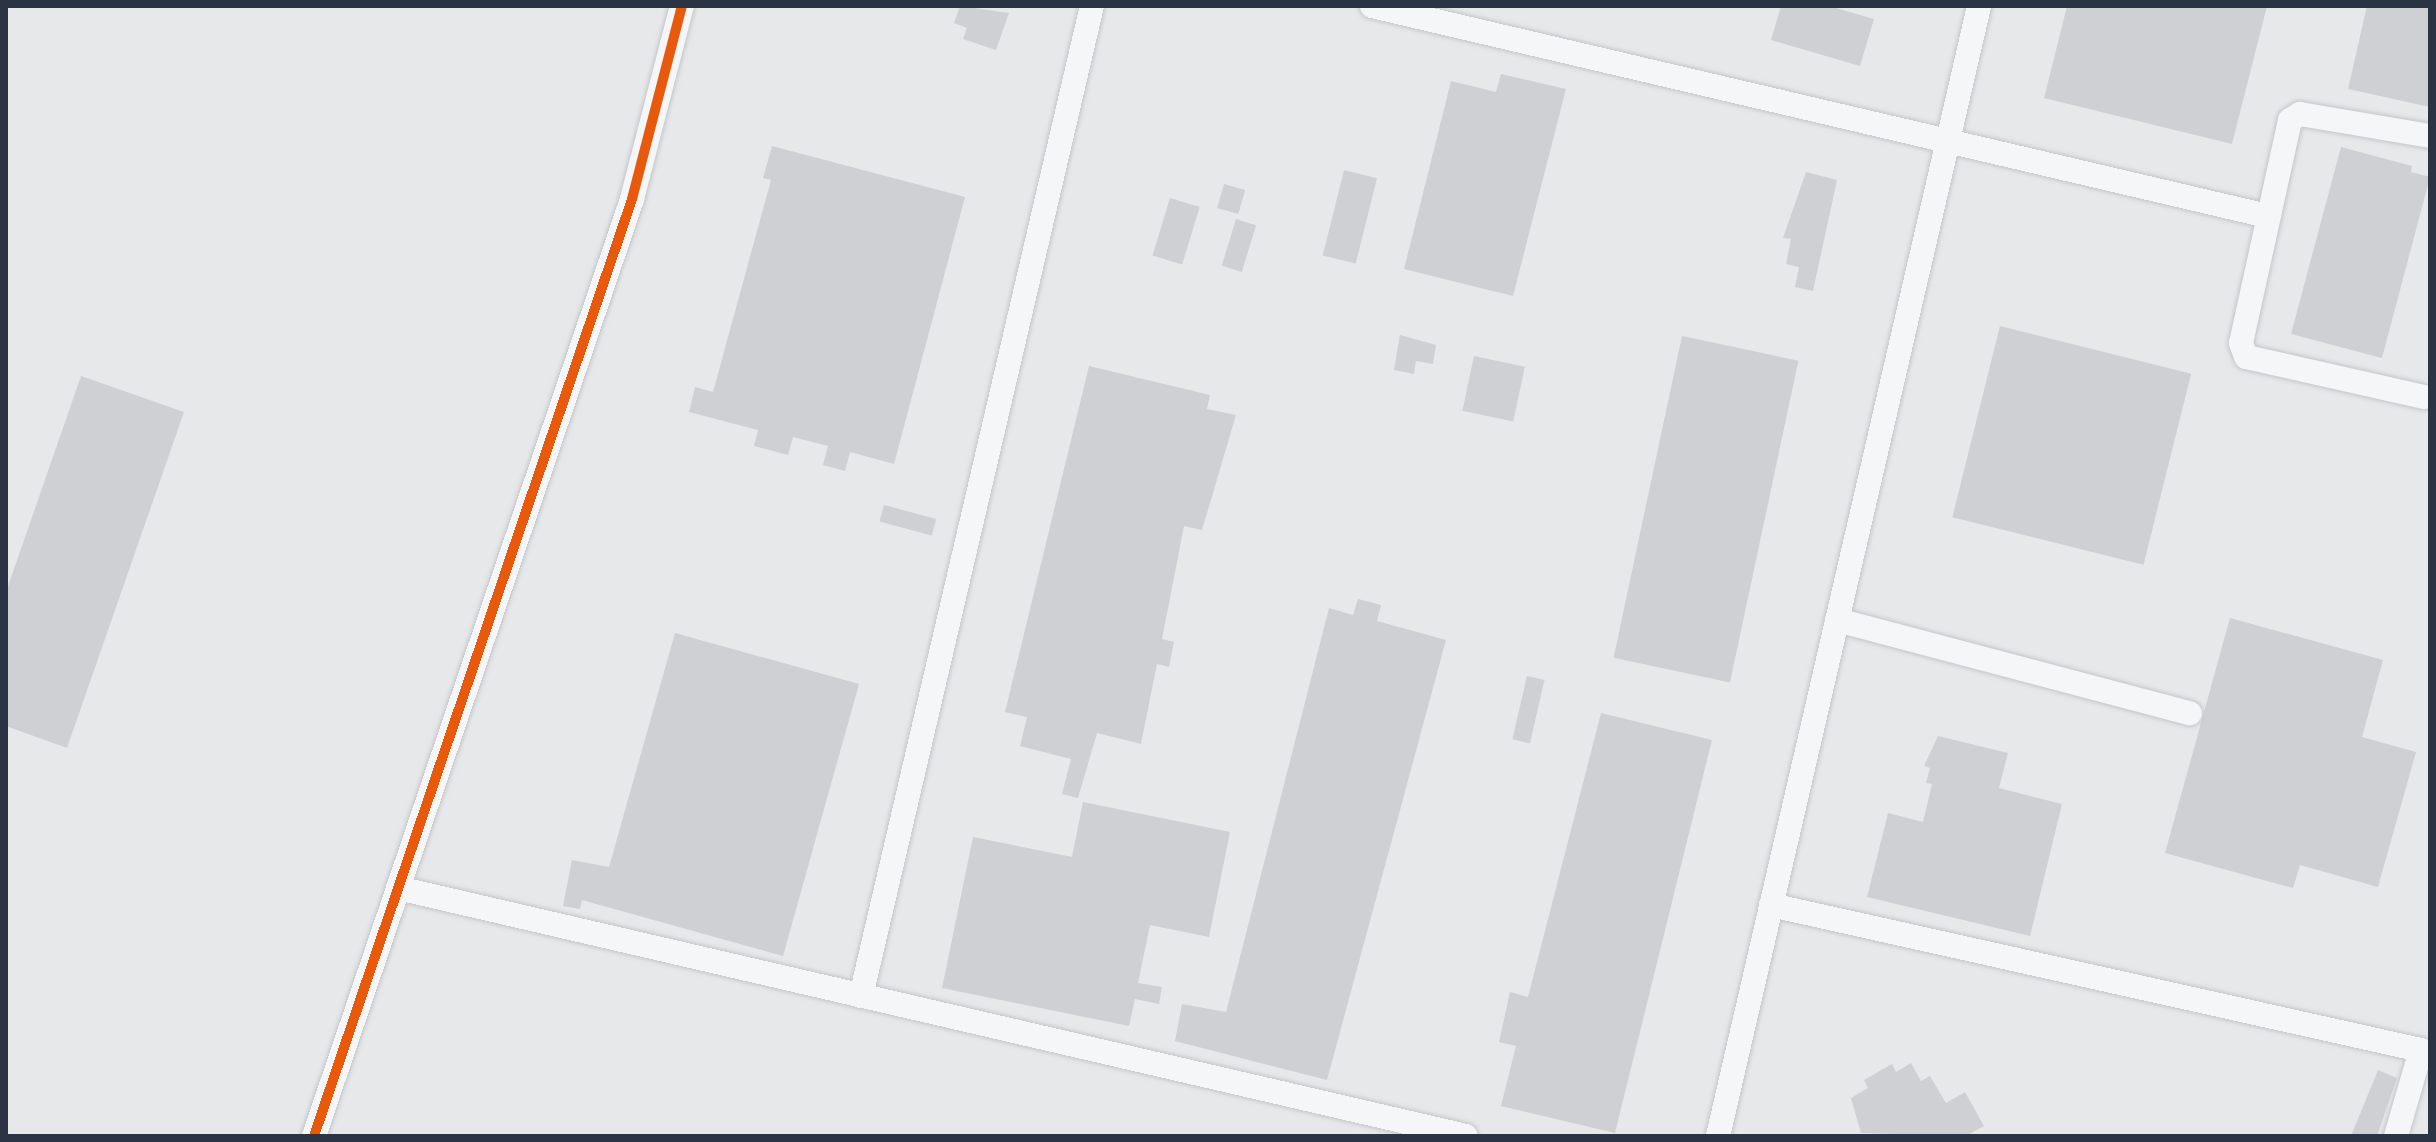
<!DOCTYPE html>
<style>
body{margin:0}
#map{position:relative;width:2436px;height:1142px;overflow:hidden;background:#e6e8ea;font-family:Jost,sans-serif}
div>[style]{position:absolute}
.building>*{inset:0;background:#ced0d3;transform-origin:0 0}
.roads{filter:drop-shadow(0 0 2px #c4c6c8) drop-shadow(0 0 2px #c4c6c8)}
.minor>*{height:24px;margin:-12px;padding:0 12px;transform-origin:12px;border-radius:12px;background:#f5f6f7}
.cycleway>*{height:10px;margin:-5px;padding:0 5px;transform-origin:5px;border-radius:5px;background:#e8590c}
span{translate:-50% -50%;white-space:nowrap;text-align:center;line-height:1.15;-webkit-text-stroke:6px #f4f6f9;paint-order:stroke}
.frame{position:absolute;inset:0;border:8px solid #2b3445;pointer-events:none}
</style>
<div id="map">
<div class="building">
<div style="clip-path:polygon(960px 6px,1009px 13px,996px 50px,963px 39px,967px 28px,954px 23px)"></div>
<div style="clip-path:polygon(1781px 6px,1829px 6px,1874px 19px,1860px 66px,1771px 40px)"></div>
<div style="clip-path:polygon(2067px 6px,2267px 6px,2232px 144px,2044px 98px)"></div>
<div style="clip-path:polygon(2367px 6px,2430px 6px,2430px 107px,2348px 89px)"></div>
<div style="clip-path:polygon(1501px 74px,1566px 89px,1513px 296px,1404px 269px,1451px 81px,1496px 92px)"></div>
<div style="clip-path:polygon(772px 146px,965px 197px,894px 464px,850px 452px,845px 471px,823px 465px,828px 446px,793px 437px,788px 455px,754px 446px,758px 430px,689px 412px,695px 387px,713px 392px,771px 180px,763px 178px)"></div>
<div style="clip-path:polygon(2341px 147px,2412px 166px,2411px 172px,2430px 177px,2382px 358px,2291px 334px)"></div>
<div style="left:1344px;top:170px;width:34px;height:88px;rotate:14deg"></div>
<div style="clip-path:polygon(1806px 172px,1837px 180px,1813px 291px,1795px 287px,1799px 267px,1786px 264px,1791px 239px,1783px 238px)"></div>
<div style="left:1224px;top:184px;width:22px;height:25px;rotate:16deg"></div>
<div style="left:1170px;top:198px;width:31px;height:60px;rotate:17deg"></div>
<div style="left:1236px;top:219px;width:21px;height:49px;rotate:17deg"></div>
<div style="left:2000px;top:326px;width:197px;height:197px;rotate:14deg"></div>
<div style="clip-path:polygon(1400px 335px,1436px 345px,1433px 364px,1416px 361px,1414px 374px,1394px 370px)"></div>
<div style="left:1682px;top:336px;width:119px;height:329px;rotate:12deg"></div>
<div style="left:1474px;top:356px;width:52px;height:56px;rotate:12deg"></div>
<div style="clip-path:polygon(1089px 366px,1210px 395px,1207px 409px,1236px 415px,1202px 530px,1184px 526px,1162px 639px,1174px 642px,1169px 667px,1157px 664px,1141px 744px,1097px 733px,1078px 798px,1062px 794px,1071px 759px,1020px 746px,1027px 717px,1005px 712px)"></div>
<div style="clip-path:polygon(81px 376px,184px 412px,67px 748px,6px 726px,6px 592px)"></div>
<div style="left:884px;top:505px;width:54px;height:17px;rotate:15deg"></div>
<div style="clip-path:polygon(1358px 599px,1381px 605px,1377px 621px,1446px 640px,1327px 1080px,1175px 1041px,1182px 1004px,1226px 1012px,1329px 608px,1353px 615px)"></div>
<div style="clip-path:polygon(2230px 618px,2383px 660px,2362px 737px,2416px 752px,2378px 887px,2300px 865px,2293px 888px,2165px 853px)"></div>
<div style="clip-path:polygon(675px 633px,859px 684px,783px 956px,582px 900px,580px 909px,563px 906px,572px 860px,609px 867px)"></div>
<div style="left:1527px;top:676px;width:18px;height:65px;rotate:13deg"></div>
<div style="clip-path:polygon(1601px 713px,1712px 740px,1615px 1133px,1501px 1106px,1516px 1046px,1499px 1042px,1510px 992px,1528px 997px)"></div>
<div style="clip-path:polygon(1938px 736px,2008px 753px,1999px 788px,2062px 804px,2030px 936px,1867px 897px,1888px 813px,1923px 822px,1932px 784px,1926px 783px,1930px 768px,1924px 766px)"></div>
<div style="clip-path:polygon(1083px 802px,1230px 832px,1209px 937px,1150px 925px,1138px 983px,1162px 987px,1159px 1004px,1135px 999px,1129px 1026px,942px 988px,973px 837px,1072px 857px)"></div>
<div style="clip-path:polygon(1911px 1063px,1921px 1081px,1930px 1076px,1946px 1103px,1965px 1092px,1984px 1126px,1966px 1136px,1861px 1133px,1851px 1098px,1868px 1088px,1864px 1080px,1892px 1064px,1896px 1072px)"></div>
<div style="clip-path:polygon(2378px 1070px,2397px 1078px,2377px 1136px,2351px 1136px)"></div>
</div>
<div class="roads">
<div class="minor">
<div style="left:1372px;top:6px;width:919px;rotate:13.2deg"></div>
<div style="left:2424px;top:397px;width:182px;rotate:-167.3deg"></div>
<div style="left:2246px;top:357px;width:15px;rotate:-110deg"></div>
<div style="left:2241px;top:343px;width:228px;rotate:-77.6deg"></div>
<div style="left:2290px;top:120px;width:12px;rotate:-31deg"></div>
<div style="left:2300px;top:114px;width:132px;rotate:9.6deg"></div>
<div style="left:1837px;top:620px;width:365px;rotate:14.8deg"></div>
<div style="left:398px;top:888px;width:1096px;rotate:13.07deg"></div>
<div style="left:1771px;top:905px;width:666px;rotate:12.58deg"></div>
<div style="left:2421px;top:1050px;width:90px;rotate:106.2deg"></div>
<div style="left:861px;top:996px;width:1017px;rotate:-76.87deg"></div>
<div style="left:314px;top:1136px;width:989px;rotate:-71.25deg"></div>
<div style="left:632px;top:199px;width:199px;rotate:-75.5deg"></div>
<div style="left:1718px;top:1136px;width:1160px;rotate:-76.99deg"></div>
</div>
</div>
<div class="cycleway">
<div style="left:314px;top:1136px;width:989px;rotate:-71.25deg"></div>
<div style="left:632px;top:199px;width:199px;rotate:-75.5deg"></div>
</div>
<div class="frame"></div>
</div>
